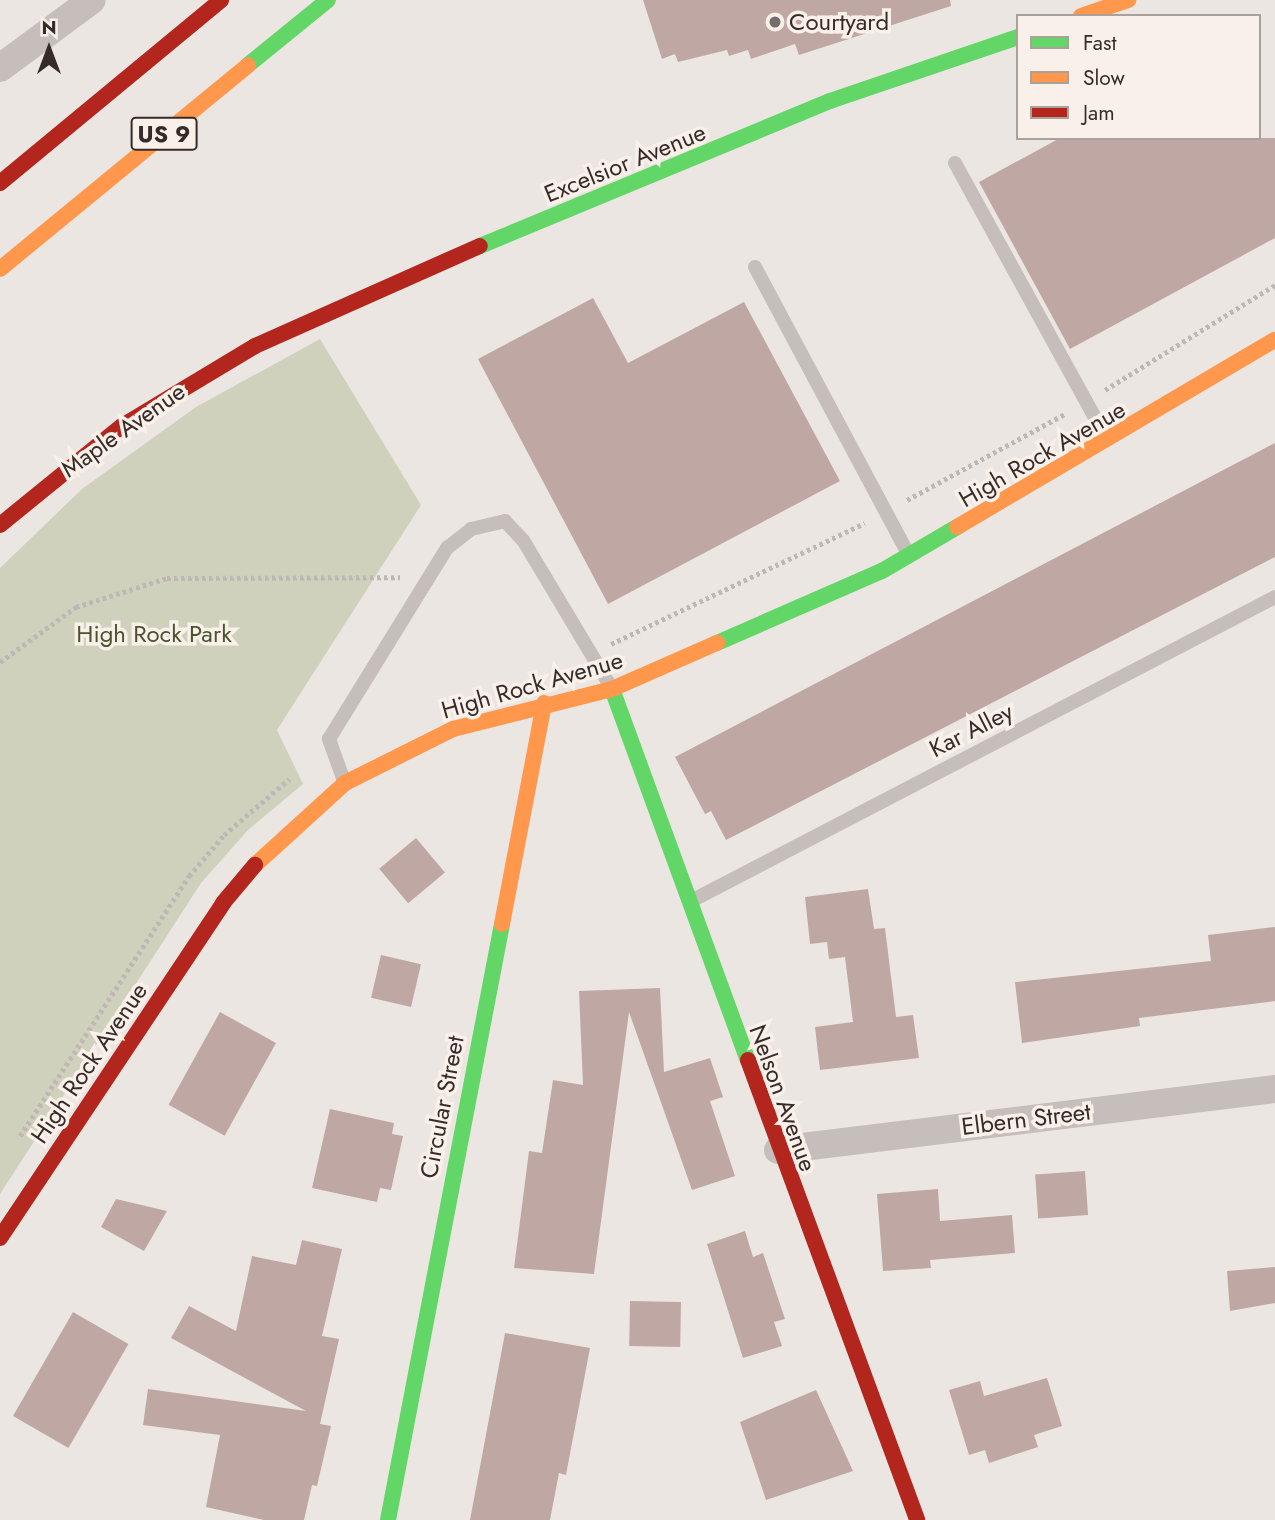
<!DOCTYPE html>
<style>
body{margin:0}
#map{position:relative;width:1275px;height:1520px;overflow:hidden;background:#ece6e2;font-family:Jost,sans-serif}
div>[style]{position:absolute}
.green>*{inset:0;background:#cfd1bc}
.building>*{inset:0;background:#bfa8a4;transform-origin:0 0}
.path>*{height:4.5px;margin-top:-2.25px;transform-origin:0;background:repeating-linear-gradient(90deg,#beb7b3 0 3.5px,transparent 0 7px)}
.lane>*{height:14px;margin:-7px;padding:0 7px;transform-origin:7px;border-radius:7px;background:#c6beba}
.street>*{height:28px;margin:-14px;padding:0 14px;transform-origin:14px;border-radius:14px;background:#c6beba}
.fast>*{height:16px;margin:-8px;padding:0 8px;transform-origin:8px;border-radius:8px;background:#63d668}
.slow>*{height:16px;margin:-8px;padding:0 8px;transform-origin:8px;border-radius:8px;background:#ff974d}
.jam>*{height:16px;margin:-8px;padding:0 8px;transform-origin:8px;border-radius:8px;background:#b3261e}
.dots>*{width:19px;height:19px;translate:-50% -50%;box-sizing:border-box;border:4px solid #f9f0e9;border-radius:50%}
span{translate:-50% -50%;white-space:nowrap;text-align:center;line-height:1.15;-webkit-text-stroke:7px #f9f0e9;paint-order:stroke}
.shield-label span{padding:2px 5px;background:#f9f0e9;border:2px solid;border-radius:5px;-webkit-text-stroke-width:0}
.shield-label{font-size:23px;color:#362b29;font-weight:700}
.poi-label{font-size:24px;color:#362b29}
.left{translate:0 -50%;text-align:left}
.street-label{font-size:24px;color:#362b29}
.park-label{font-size:24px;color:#4a532e}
.legend{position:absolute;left:1016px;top:14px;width:245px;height:126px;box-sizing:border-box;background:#f9f0e9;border:2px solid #aba19c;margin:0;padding:9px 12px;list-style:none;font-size:21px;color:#362b29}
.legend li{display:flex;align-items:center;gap:14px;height:35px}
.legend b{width:35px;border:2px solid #aba19c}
.north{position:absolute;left:14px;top:14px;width:70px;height:70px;-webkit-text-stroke:5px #f9f0e9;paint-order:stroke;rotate:0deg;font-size:19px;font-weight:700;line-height:28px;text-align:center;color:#362b29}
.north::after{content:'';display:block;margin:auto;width:24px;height:32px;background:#362b29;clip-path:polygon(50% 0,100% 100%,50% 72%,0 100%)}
</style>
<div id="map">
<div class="green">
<div style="clip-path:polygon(320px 339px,421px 505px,277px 730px,303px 784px,248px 830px,201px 883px,0 1194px,0 568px,82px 489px,196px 407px)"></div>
</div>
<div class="building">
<div style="clip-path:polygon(643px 0,950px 0,951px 6px,799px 55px,795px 44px,751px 59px,748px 50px,729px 56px,727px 50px,678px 62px,675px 54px,662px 59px)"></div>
<div style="clip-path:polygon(1060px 138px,1275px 138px,1275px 238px,1070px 349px,979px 182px)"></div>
<div style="clip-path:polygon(593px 298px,628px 363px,744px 302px,840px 481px,608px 604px,478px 359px)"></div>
<div style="clip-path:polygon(1275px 443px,1275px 557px,726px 840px,711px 811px,705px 814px,675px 757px)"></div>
<div style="left:416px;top:838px;width:45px;height:48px;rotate:50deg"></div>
<div style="clip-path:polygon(868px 889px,874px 929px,885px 928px,896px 1017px,913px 1015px,919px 1058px,820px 1070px,815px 1027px,853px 1022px,845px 957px,829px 959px,827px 942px,810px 944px,805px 897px)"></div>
<div style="clip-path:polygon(1275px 927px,1275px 1001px,1139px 1018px,1140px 1026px,1022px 1043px,1015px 982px,1211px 961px,1208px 935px)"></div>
<div style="left:381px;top:955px;width:41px;height:44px;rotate:13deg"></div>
<div style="clip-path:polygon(660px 988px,664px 1072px,710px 1058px,723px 1097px,710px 1101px,735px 1176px,692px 1190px,629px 1012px,594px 1274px,514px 1268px,529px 1151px,542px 1153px,553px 1080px,583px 1085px,579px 991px)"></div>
<div style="left:220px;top:1012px;width:64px;height:106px;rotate:29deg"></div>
<div style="clip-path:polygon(330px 1109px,394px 1123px,392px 1134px,403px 1136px,391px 1190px,380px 1188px,377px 1202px,312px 1188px)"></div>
<div style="left:1085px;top:1171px;width:44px;height:50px;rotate:86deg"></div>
<div style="clip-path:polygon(938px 1189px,940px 1221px,1012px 1215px,1015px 1253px,930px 1260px,931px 1268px,883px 1271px,877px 1194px)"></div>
<div style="clip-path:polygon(116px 1199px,167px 1211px,144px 1251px,101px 1227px)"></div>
<div style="clip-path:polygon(745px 1231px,753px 1257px,763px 1253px,785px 1319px,774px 1322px,782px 1346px,743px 1358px,707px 1244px)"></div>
<div style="clip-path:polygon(302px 1240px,342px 1249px,322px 1336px,339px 1339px,320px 1424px,331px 1426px,317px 1486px,312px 1485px,304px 1520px,264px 1520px,206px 1507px,220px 1435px,143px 1425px,148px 1389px,306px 1411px,171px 1338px,189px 1306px,236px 1331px,252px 1256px,296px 1265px)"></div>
<div style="clip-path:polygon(1275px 1267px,1275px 1303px,1230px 1311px,1227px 1271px)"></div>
<div style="left:630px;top:1301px;width:51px;height:45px;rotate:1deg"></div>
<div style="left:73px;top:1312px;width:64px;height:120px;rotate:30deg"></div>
<div style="clip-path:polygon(505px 1333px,590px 1348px,566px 1475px,559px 1473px,550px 1520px,470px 1520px)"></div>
<div style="clip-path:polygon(1047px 1378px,1062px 1426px,1034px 1435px,1038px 1447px,989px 1463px,985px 1450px,969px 1455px,949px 1390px,980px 1381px,984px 1396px)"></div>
<div style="clip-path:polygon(816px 1390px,853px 1471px,766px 1500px,740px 1422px)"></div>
</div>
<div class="path">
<div style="left:1105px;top:390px;width:200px;rotate:-31.7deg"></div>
<div style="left:907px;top:500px;width:180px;rotate:-28.6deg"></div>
<div style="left:611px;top:644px;width:281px;rotate:-25.5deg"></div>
<div style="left:0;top:662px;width:94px;rotate:-35.9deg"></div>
<div style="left:76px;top:607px;width:96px;rotate:-17.7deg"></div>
<div style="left:167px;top:578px;width:233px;rotate:-0.2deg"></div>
<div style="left:20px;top:1136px;width:310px;rotate:-57deg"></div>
<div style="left:189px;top:876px;width:54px;rotate:-49.5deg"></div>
<div style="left:224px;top:835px;width:86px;rotate:-40.7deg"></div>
</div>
<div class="lane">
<div style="left:955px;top:163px;width:314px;rotate:61.2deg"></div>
<div style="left:755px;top:267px;width:324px;rotate:61.9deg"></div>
<div style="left:344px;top:781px;width:45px;rotate:-109.7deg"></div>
<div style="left:329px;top:739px;width:225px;rotate:-58.3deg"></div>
<div style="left:447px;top:548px;width:31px;rotate:-38deg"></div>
<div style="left:471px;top:529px;width:35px;rotate:-13deg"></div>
<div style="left:505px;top:521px;width:26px;rotate:47deg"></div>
<div style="left:523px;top:540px;width:171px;rotate:59.1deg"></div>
<div style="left:693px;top:900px;width:656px;rotate:-27.5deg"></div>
</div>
<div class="street">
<div style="left:0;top:68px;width:114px;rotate:-36.5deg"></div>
<div style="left:778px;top:1150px;width:501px;rotate:-7deg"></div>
</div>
<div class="fast">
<div style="left:248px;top:65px;width:103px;rotate:-39.1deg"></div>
<div style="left:480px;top:246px;width:379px;rotate:-22.5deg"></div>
<div style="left:830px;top:101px;width:199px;rotate:-18.8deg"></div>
<div style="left:717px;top:643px;width:180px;rotate:-23.6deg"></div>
<div style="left:882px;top:571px;width:87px;rotate:-30.4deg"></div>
<div style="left:612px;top:689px;width:395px;rotate:69.9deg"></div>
<div style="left:388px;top:1520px;width:607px;rotate:-79.17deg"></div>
</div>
<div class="slow">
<div style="left:1081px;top:16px;width:50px;rotate:-18.8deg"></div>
<div style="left:0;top:269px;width:321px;rotate:-39.4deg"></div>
<div style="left:957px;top:527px;width:369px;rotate:-30.5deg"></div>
<div style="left:255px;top:865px;width:122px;rotate:-42.3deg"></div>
<div style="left:345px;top:783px;width:121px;rotate:-26.6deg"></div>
<div style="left:453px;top:729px;width:164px;rotate:-14.1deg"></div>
<div style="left:612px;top:689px;width:115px;rotate:-23.7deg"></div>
<div style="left:502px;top:924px;width:225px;rotate:-79.2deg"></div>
</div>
<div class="jam">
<div style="left:0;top:183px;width:287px;rotate:-39.6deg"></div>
<div style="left:0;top:525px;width:157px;rotate:-39.1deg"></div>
<div style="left:122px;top:426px;width:155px;rotate:-31deg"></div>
<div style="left:255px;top:346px;width:246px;rotate:-24deg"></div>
<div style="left:748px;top:1060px;width:490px;rotate:69.8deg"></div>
<div style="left:0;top:1238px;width:402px;rotate:-56.3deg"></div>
<div style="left:223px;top:903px;width:50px;rotate:-49.9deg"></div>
</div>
<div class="dots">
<div style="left:775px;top:22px;background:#766c6a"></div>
</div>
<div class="shield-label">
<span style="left:164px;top:134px">US 9</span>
</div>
<div class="poi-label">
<span class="left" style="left:789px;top:22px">Courtyard</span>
</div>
<div class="street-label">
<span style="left:625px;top:163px;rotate:-22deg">Excelsior Avenue</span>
<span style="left:123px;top:430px;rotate:-35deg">Maple Avenue</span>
<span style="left:1042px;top:454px;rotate:-30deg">High Rock Avenue</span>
<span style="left:532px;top:685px;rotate:-16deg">High Rock Avenue</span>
<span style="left:971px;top:730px;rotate:-27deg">Kar Alley</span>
<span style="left:89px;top:1063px;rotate:-56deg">High Rock Avenue</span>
<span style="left:783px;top:1098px;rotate:70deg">Nelson Avenue</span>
<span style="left:442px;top:1107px;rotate:-79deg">Circular Street</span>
<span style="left:1026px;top:1119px;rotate:-7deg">Elbern Street</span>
</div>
<div class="park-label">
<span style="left:154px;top:634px">High Rock Park</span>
</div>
<ul class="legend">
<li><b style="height:9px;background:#63d668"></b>Fast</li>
<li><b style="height:9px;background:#ff974d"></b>Slow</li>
<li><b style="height:9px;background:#b3261e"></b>Jam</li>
</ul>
<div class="north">N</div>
</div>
